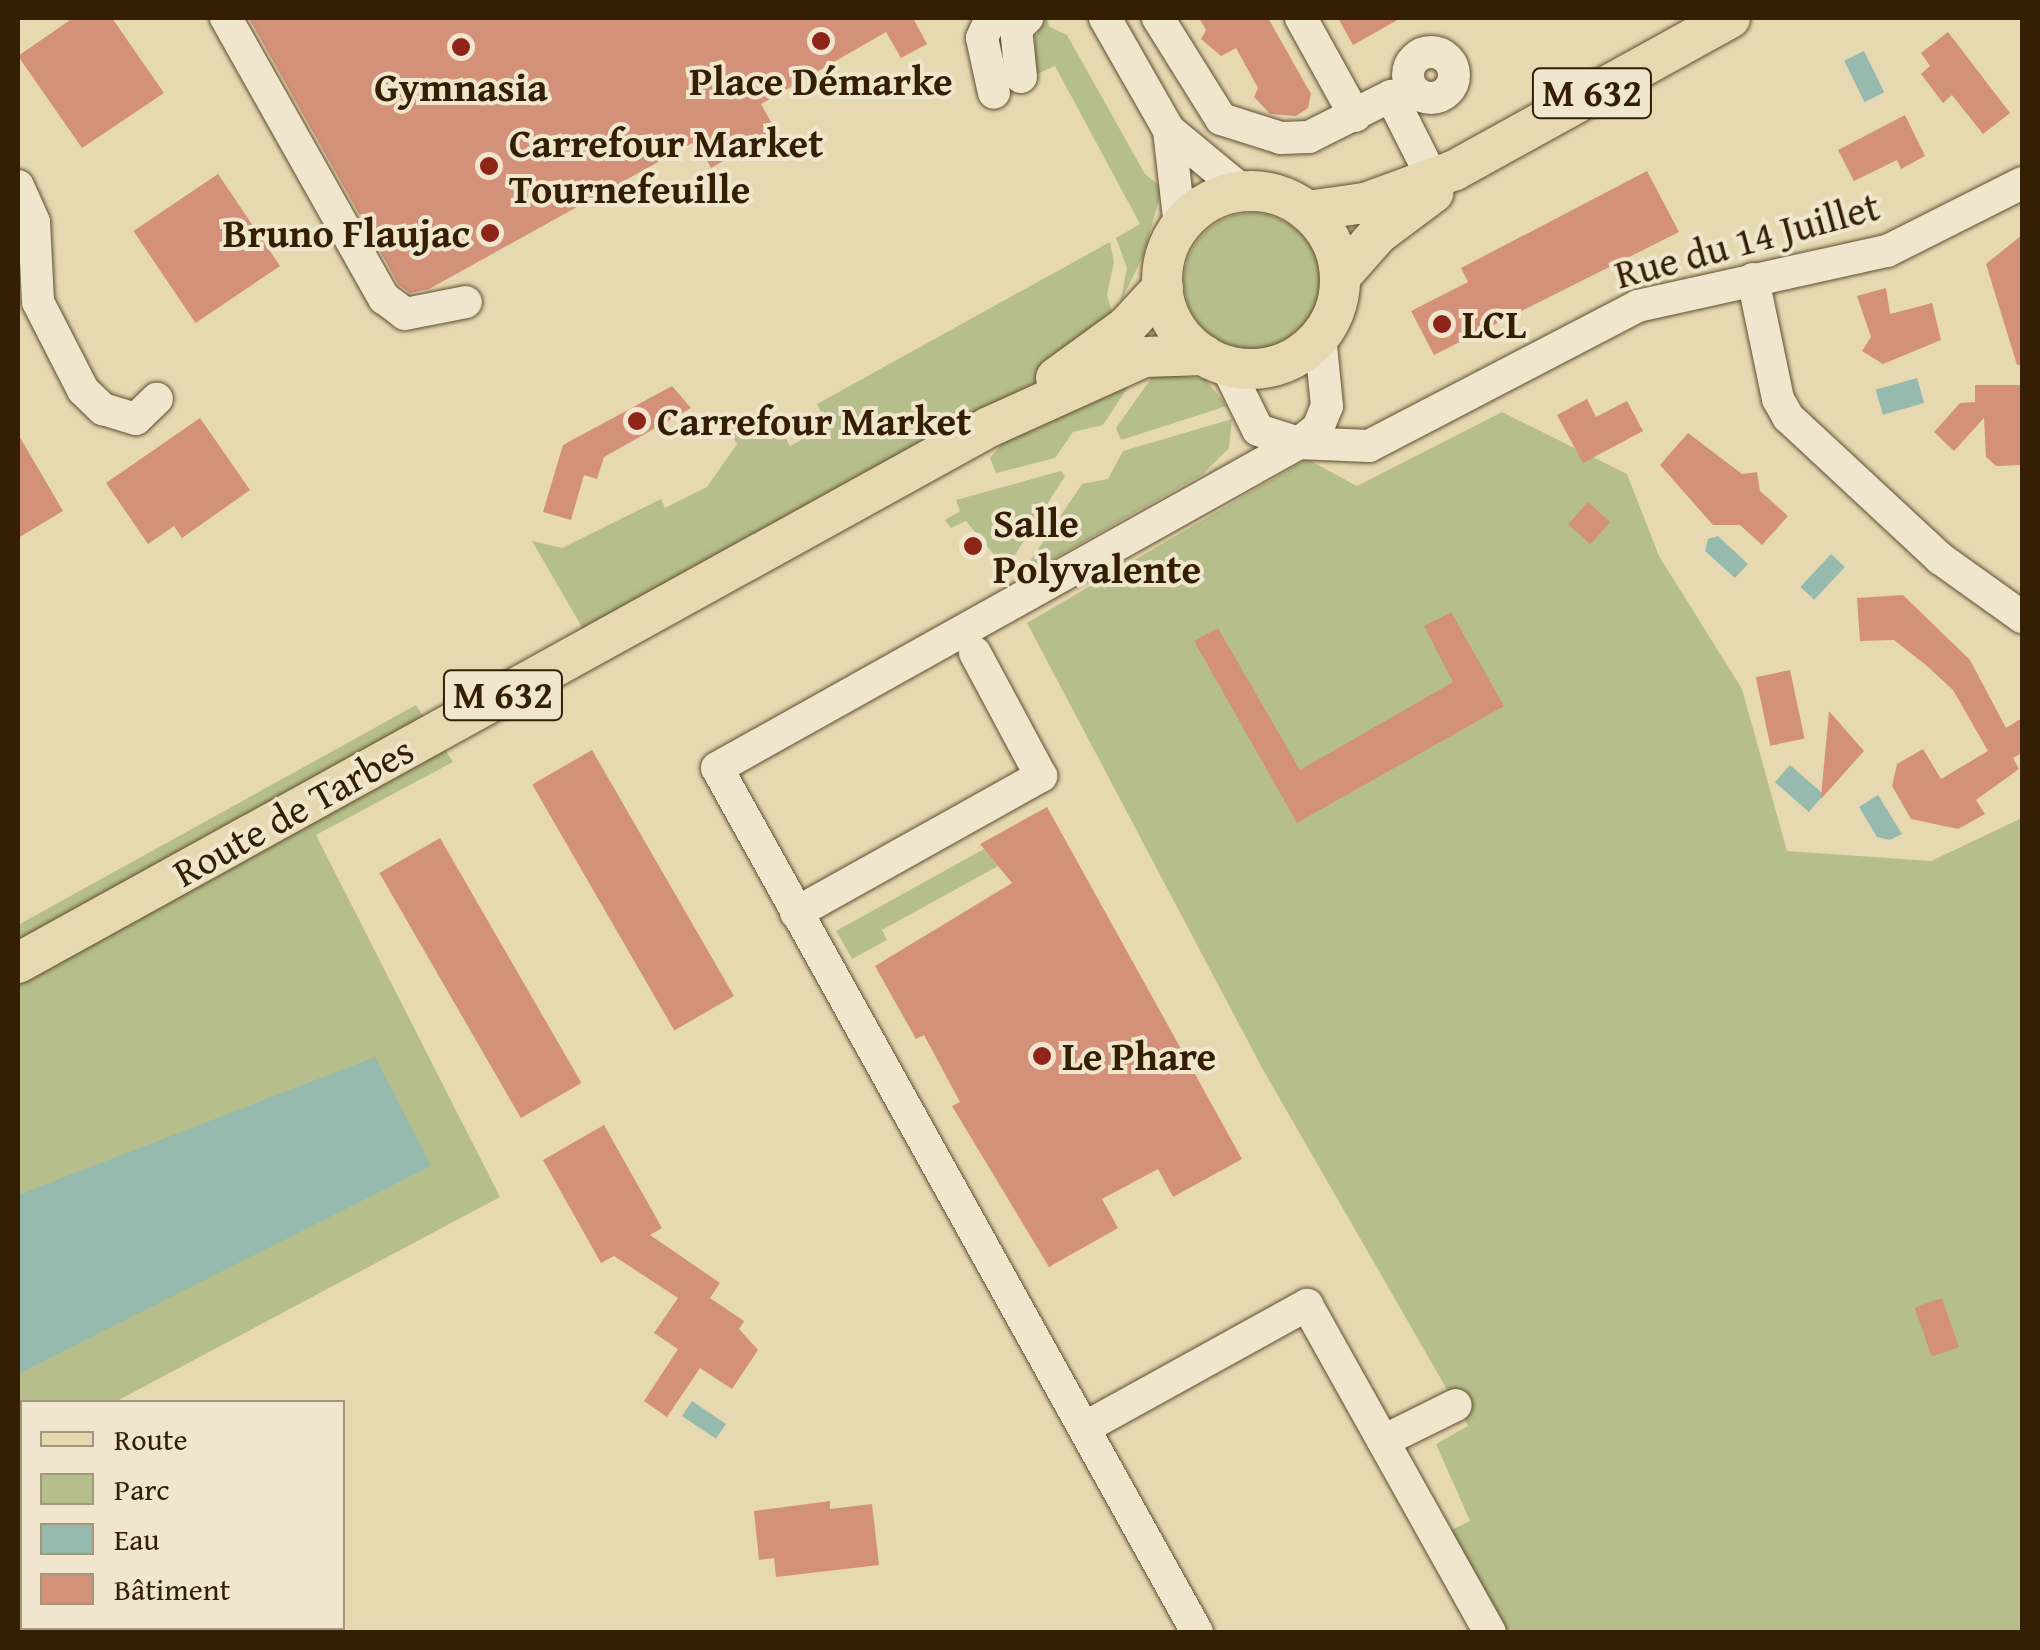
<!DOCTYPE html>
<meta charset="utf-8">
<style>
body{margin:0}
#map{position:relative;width:2040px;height:1650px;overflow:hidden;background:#e6d9b2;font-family:"Gentium Book Plus",serif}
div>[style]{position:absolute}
.green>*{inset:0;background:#b6bf8c}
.round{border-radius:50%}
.water>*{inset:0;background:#96baad;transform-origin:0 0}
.building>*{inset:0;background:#d3917a;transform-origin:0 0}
.roads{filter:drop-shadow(0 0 2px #604e30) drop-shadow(0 0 2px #604e30)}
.minor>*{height:32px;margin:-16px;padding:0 16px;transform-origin:16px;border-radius:16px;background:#efe6cd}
.minor>.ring{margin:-16px;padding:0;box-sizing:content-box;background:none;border:32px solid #efe6cd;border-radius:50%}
.major>*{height:40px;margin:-20px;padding:0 20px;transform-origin:20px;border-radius:20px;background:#e6d9b2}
.major>.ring{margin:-20px;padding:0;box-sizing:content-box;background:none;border:40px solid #e6d9b2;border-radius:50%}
.dots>*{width:28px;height:28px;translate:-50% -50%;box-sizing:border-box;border:5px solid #efe6cd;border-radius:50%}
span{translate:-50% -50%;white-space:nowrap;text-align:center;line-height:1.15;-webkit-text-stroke:8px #efe6cd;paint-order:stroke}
.shield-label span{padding:2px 8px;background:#efe6cd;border:2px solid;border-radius:8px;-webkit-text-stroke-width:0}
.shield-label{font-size:38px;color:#341f04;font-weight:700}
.poi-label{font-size:40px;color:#341f04;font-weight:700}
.left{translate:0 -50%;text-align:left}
.right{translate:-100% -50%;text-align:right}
.street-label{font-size:40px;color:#341f04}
.frame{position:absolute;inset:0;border:20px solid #341f04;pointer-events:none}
.legend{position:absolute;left:20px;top:1400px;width:325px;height:230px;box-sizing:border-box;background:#efe6cd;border:2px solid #a4967d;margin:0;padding:12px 18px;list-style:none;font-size:30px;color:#341f04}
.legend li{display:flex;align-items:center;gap:20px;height:50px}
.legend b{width:50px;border:2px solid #a4967d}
</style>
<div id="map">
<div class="green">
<div style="clip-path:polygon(1046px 18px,1050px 27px,1067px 35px,1145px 174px,1162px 188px,1144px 254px,1120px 303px,1127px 268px,1116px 238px,1140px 224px,1055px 66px,1035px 75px,1035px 38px)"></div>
<div class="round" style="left:1184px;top:213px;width:136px;height:136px"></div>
<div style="clip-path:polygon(1110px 242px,1114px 262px,1107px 295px,1115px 322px,1058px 370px,586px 634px,532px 541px,562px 548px,661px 499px,665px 508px,707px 487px,737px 444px,726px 427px,740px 414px,753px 439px,778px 425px,790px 446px,828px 426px,817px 404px)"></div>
<div style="clip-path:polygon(1155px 373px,1205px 379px,1227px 406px,1121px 440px,1116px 428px)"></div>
<div style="clip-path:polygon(1134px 378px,1103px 425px,1073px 432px,1055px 458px,996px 473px,990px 458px,1008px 436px)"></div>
<div style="clip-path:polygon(1502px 412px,1627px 474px,1659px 556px,1742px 689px,1787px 851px,1931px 861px,2022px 818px,2022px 1632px,1505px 1632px,1449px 1531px,1470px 1521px,1436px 1444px,1468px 1426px,1261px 1066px,1027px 623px,1307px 459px,1357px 486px)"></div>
<div style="clip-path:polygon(1232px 419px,1229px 448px,1203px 474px,1018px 579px,1082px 484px,1108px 479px,1123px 451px)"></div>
<div style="clip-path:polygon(1061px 471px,1065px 476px,1006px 569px,966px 521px,951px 528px,945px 520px,960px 511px,956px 500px)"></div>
<div style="clip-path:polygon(416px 705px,453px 762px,316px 835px,500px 1197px,115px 1402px,22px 1402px,18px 1454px,18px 925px)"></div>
<div style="clip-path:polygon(984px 849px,998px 866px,882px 930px,887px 940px,852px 959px,836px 931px)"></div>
</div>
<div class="water">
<div style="left:1864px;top:51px;width:46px;height:22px;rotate:64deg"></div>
<div style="left:1917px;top:378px;width:26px;height:43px;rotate:74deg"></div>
<div style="clip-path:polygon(1718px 536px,1748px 564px,1735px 578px,1705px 551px,1708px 539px)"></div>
<div style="left:1831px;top:554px;width:19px;height:45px;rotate:43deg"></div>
<div style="left:1790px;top:765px;width:45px;height:23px;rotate:41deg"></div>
<div style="clip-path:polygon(1878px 795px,1902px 834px,1890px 840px,1877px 837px,1859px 807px)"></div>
<div style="clip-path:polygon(375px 1057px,431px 1166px,18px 1374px,18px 1195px)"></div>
<div style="left:692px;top:1401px;width:41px;height:18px;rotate:34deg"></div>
</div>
<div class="building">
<div style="clip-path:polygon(73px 18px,112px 18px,164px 93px,82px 148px,18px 56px)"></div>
<div style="clip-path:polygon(249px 18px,913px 18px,927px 44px,901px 58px,886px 32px,761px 104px,776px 131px,711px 168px,696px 141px,429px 289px,410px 293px,399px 285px)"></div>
<div style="clip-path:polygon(1199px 18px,1268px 18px,1311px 94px,1308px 108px,1296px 116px,1270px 114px,1254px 97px,1258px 88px,1236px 48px,1221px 56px,1201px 39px,1206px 30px)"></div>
<div style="clip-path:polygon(1338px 18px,1401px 18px,1353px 45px)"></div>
<div style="clip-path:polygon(1948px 32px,2010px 113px,1983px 134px,1952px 95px,1943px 103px,1921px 74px,1930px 66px,1921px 53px)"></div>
<div style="clip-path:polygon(1905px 115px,1925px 156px,1901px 169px,1897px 160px,1854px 181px,1838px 150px)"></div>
<div style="clip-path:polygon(1647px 171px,1679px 232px,1434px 355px,1411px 311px,1468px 282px,1461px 268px)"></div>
<div style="left:218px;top:174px;width:111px;height:102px;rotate:56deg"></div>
<div style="clip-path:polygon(2022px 235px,2022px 364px,2017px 365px,1986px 264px)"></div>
<div style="clip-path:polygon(1886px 288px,1890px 314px,1932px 303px,1941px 340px,1883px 364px,1862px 351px,1871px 337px,1857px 296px)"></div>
<div style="clip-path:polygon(1975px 385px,2022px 385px,2022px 465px,1996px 466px,1986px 457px,1984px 418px,1954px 451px,1934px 432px,1960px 403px,1975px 402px)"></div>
<div style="clip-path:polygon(672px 386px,691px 408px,604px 457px,597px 479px,584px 475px,571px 520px,543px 512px,563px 445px)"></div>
<div style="clip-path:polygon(1587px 399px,1596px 417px,1627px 401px,1643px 431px,1583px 463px,1557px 415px)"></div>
<div style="clip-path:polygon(200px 418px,250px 490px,182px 538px,174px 526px,148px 544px,106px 483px)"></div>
<div style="clip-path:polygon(1688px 433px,1742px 474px,1757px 472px,1760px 491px,1788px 516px,1762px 545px,1740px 525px,1713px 525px,1660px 465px)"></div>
<div style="clip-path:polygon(18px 434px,63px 511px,18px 538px)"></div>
<div style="left:1588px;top:502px;width:30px;height:30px;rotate:42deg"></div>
<div style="clip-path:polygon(1903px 595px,1970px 660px,2006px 728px,2022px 718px,2022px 753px,2013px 758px,2019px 769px,1976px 800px,1985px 814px,1958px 829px,1911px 819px,1892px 786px,1897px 764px,1923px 749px,1941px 779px,1988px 751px,1953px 690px,1927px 666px,1894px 640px,1860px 641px,1857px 598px)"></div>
<div style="clip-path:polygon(1451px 612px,1504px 706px,1297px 823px,1194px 641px,1218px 628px,1300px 770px,1453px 682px,1424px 626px)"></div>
<div style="left:1790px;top:670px;width:70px;height:35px;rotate:78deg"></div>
<div style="clip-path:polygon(1829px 711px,1864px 751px,1821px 799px,1823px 775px)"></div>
<div style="left:592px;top:750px;width:284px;height:69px;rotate:60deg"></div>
<div style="clip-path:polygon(1047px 807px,1242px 1159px,1173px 1197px,1158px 1169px,1102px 1199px,1118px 1228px,1049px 1267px,952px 1106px,960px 1102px,924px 1035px,916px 1039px,875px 966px,1012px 883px,980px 844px)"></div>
<div style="left:440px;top:838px;width:283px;height:70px;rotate:60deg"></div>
<div style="clip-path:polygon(604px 1125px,662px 1228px,650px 1235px,720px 1283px,710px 1298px,744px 1321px,739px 1329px,758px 1350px,732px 1389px,700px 1368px,667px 1417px,644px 1401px,678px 1349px,654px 1333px,678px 1298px,614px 1256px,601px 1263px,543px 1160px)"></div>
<div style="left:1942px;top:1298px;width:52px;height:29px;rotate:71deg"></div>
<div style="clip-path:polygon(830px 1501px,830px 1509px,872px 1504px,879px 1565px,776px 1577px,774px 1558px,759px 1560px,754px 1511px)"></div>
</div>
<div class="roads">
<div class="minor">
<div style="left:226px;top:18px;width:322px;rotate:60.6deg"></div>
<div style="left:384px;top:298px;width:26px;rotate:37deg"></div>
<div style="left:405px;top:314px;width:62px;rotate:-11.1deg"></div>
<div style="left:991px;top:18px;width:22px;rotate:114deg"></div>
<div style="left:982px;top:38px;width:56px;rotate:77.7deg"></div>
<div style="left:1105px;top:18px;width:129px;rotate:60.3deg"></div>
<div style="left:1169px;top:130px;width:97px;rotate:39.6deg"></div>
<div style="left:1158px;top:18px;width:119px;rotate:58deg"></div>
<div style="left:1221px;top:119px;width:63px;rotate:17.6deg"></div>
<div style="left:1281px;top:138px;width:28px;rotate:-2deg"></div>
<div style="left:1309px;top:137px;width:92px;rotate:-26.6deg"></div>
<div style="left:1391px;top:96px;width:91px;rotate:63.2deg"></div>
<div style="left:1301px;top:18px;width:112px;rotate:61.1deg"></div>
<div class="ring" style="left:1408px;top:52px;width:14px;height:14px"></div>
<div style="left:1021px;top:77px;width:48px;rotate:-95.9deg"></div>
<div style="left:1016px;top:29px;width:16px;rotate:-45deg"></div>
<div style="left:1169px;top:130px;width:98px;rotate:83.5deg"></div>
<div style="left:18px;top:186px;width:39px;rotate:66deg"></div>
<div style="left:34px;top:222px;width:80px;rotate:87.1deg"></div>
<div style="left:38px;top:302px;width:99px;rotate:62.9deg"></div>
<div style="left:83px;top:390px;width:28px;rotate:44deg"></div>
<div style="left:103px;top:409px;width:34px;rotate:17deg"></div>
<div style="left:136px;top:419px;width:29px;rotate:-44deg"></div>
<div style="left:1753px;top:279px;width:123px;rotate:78.2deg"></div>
<div style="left:1778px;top:399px;width:21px;rotate:61deg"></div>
<div style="left:1788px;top:417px;width:209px;rotate:42.9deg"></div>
<div style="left:1941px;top:559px;width:100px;rotate:35.6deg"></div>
<div style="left:1226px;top:365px;width:72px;rotate:63.8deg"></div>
<div style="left:1258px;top:430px;width:43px;rotate:17.6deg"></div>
<div style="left:1299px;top:443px;width:24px;rotate:-38deg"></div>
<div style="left:1318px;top:428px;width:24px;rotate:-68deg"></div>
<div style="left:1327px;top:406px;width:70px;rotate:-95.7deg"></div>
<div style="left:796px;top:913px;width:281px;rotate:-29.2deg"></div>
<div style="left:1041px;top:776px;width:140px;rotate:-118.2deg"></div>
<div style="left:1084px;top:1428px;width:255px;rotate:-28.9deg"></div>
<div style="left:1307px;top:1305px;width:375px;rotate:60.8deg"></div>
<div style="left:1383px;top:1441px;width:81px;rotate:-26.3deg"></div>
<div style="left:1197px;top:1632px;width:988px;rotate:-119.05deg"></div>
<div style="left:717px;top:768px;width:667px;rotate:-29.18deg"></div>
<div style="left:1299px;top:443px;width:70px;rotate:2.5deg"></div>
<div style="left:1369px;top:446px;width:303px;rotate:-27.5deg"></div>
<div style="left:1638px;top:306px;width:255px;rotate:-12.5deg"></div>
<div style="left:1887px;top:251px;width:151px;rotate:-26.7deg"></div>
</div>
<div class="major">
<div class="ring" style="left:1162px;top:191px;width:138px;height:138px"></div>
<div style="left:1307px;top:211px;width:59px;rotate:-7.9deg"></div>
<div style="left:1365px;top:203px;width:96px;rotate:-20.1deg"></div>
<div style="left:1455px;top:170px;width:314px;rotate:-28.9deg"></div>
<div style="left:1340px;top:277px;width:57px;rotate:-48.5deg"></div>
<div style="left:1378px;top:234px;width:69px;rotate:-36.7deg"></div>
<div style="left:1056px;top:378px;width:88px;rotate:-36.2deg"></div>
<div style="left:1127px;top:326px;width:53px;rotate:-47.3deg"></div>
<div style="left:18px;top:963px;width:1109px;rotate:-28.9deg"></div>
<div style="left:989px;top:427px;width:170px;rotate:-24.3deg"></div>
<div style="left:1144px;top:357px;width:60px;rotate:-1.9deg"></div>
</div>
</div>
<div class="dots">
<div style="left:821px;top:41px;background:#8f2418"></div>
<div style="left:461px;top:47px;background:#8f2418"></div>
<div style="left:489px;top:166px;background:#8f2418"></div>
<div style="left:490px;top:233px;background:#8f2418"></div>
<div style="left:1442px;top:324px;background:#8f2418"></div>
<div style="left:637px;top:421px;background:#8f2418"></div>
<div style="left:973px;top:546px;background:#8f2418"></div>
<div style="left:1042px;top:1056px;background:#8f2418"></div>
</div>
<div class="shield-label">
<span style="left:1592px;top:93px">M 632</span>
<span style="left:503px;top:695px">M 632</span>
</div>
<div class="poi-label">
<span style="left:821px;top:81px">Place Démarke</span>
<span style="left:461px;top:87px">Gymnasia</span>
<span class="left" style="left:509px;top:166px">Carrefour Market<br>Tournefeuille</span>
<span class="right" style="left:470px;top:233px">Bruno Flaujac</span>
<span class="left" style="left:1462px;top:324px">LCL</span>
<span class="left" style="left:657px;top:421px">Carrefour Market</span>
<span class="left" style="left:993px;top:546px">Salle<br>Polyvalente</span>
<span class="left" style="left:1062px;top:1056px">Le Phare</span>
</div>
<div class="street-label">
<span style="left:1747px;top:240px;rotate:-15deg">Rue du 14 Juillet</span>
<span style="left:293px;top:811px;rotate:-29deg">Route de Tarbes</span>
</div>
<div class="frame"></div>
<ul class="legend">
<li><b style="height:12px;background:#e6d9b2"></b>Route</li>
<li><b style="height:28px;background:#b6bf8c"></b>Parc</li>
<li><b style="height:28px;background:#96baad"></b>Eau</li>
<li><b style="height:28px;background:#d3917a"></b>Bâtiment</li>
</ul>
</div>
